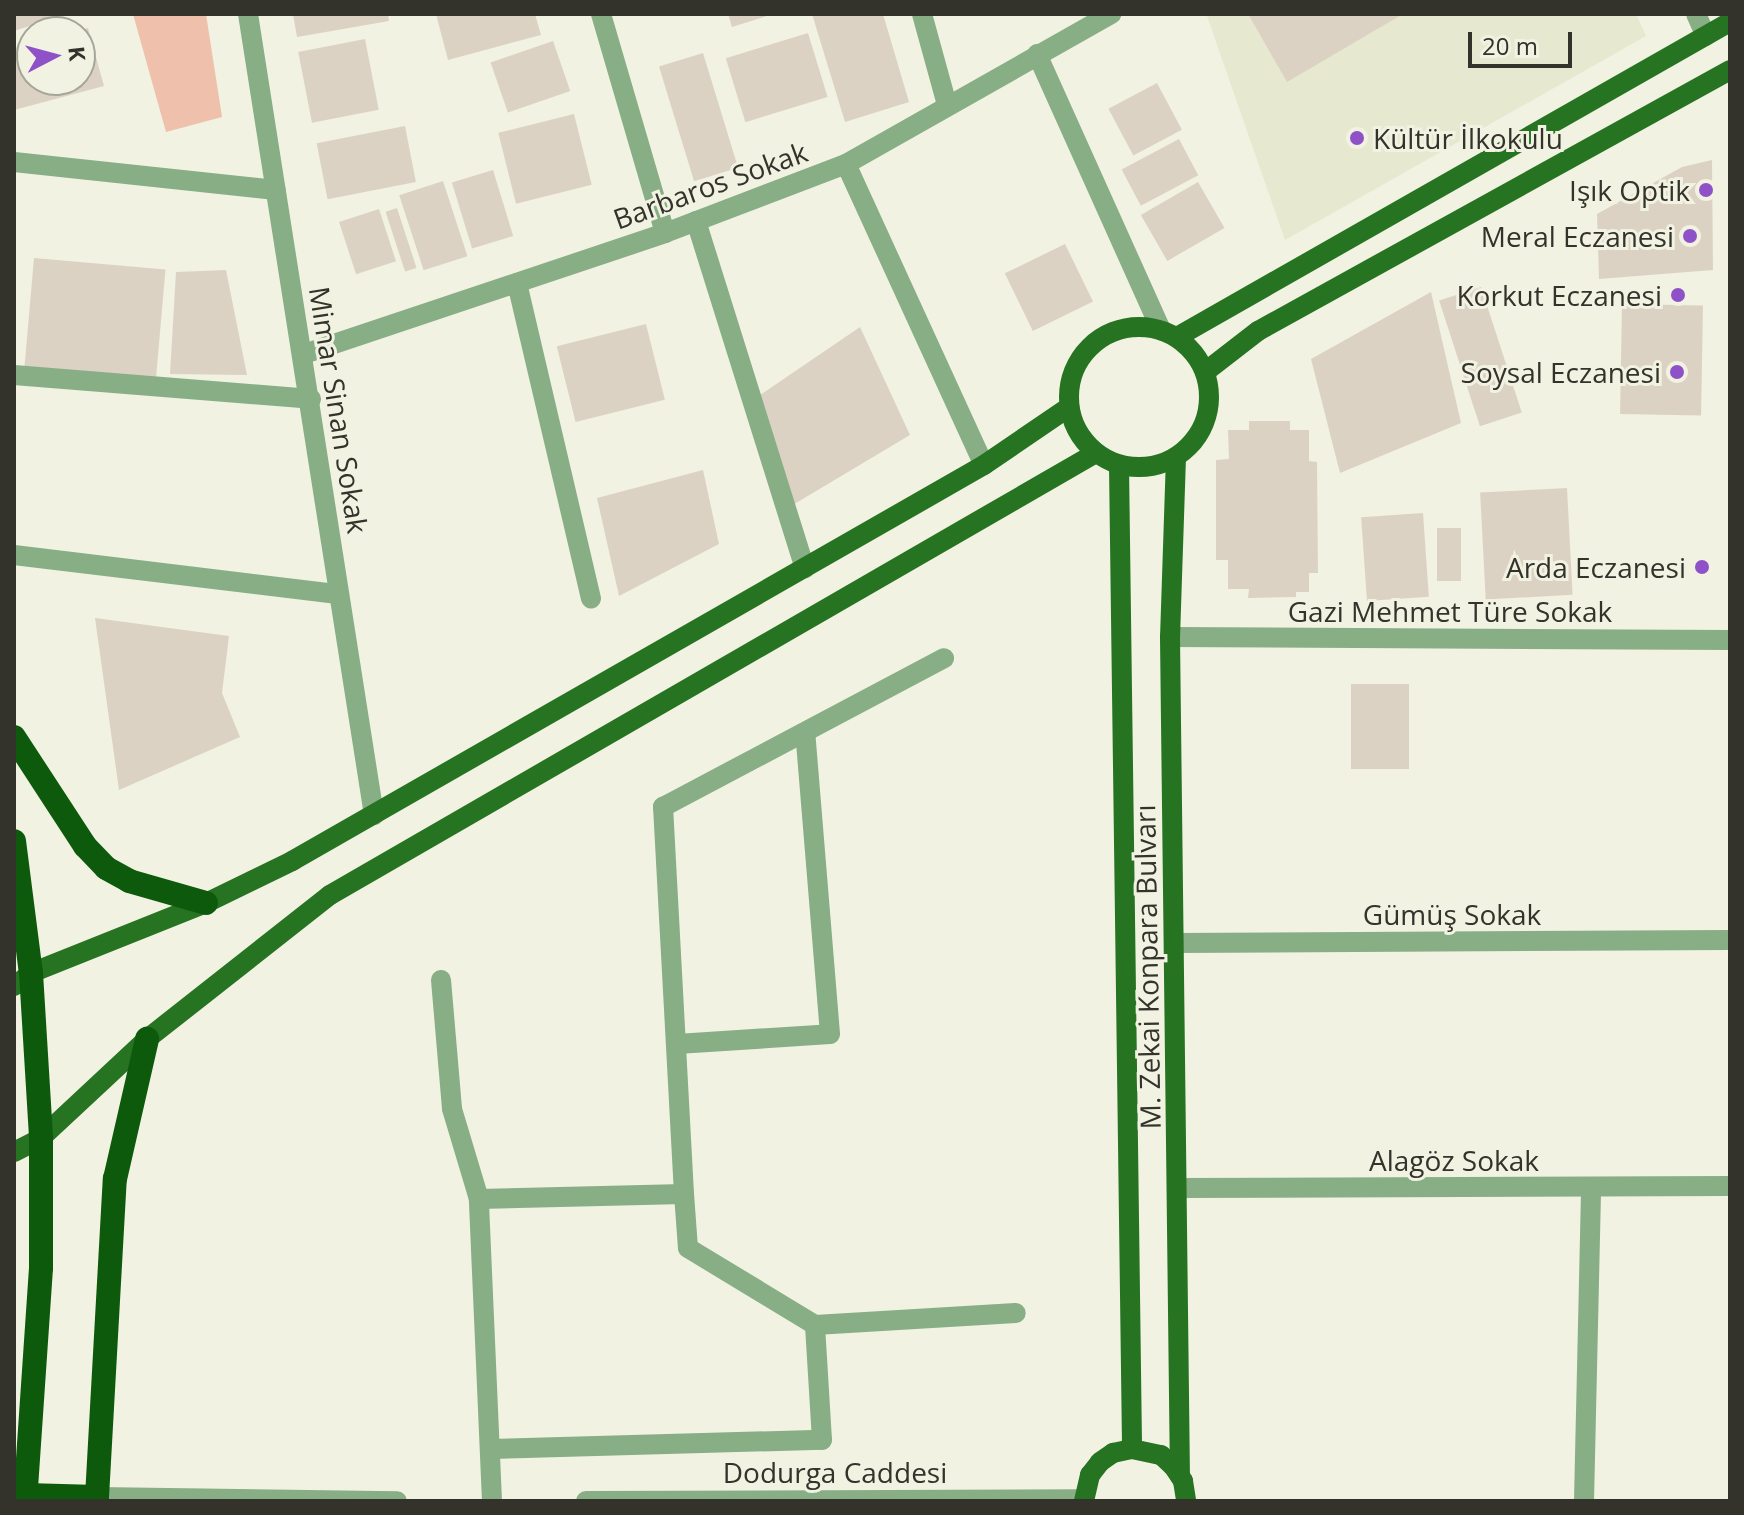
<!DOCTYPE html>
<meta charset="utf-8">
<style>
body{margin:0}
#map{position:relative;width:1744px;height:1515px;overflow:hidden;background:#f1f2e1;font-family:"Open Sans",sans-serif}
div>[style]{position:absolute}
.built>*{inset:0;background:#e7e8d0}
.green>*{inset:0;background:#efc0ab}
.building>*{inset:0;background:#dcd2c3;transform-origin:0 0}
.minor>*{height:20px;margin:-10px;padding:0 10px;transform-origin:10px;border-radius:10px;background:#87ae84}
.major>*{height:20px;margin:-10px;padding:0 10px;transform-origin:10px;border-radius:10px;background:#267322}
.major>.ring{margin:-10px;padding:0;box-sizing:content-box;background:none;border:20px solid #267322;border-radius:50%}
.highway>*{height:24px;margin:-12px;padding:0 12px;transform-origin:12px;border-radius:12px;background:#0e5a0c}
.dots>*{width:22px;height:22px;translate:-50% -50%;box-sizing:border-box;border:4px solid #f1f2e1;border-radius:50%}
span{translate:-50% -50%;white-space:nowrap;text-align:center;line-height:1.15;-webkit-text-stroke:6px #f1f2e1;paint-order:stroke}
.poi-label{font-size:28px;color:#33332c}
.left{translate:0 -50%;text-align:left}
.right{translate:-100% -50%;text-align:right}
.street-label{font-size:28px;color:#33332c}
.frame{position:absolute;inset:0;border:16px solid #33332c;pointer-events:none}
.north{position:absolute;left:16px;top:16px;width:80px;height:80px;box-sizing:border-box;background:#f1f2e1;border:2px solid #a5a699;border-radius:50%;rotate:84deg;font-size:22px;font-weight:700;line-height:32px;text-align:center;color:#33332c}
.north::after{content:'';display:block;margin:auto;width:28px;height:36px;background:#8f51c7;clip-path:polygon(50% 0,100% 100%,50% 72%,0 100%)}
.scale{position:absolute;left:1468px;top:32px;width:104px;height:36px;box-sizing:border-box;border:4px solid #33332c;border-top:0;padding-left:10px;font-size:24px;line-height:28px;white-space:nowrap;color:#33332c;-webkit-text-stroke:6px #f1f2e1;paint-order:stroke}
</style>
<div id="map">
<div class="built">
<div style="clip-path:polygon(1211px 14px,1636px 14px,1646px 36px,1285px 240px,1207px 16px)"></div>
</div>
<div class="green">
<div style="clip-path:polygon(133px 14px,206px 14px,222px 117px,166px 132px)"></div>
</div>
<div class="building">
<div style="clip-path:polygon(14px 14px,64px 14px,64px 15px,14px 31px)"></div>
<div style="clip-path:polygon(293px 14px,388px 14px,389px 21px,297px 37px)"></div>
<div style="clip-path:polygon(436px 14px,535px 14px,541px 35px,448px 60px)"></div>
<div style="clip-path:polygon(728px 14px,770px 14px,770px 15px,732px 27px)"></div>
<div style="clip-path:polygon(812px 14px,883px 14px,909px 102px,845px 122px)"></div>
<div style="clip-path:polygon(1248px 14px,1403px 14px,1287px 82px)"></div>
<div style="clip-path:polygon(88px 28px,104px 86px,14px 110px,14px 48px,32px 43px,32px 80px,80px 80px,80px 30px)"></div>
<div style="left:808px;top:33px;width:67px;height:86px;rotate:73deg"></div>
<div style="left:365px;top:39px;width:72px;height:68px;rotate:79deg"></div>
<div style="left:553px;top:41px;width:53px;height:66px;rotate:71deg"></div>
<div style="left:703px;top:53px;width:120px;height:46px;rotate:73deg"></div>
<div style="left:1157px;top:83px;width:53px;height:55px;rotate:62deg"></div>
<div style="left:574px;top:114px;width:73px;height:78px;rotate:76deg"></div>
<div style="left:405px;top:126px;width:57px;height:90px;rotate:79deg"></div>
<div style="left:1179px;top:139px;width:41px;height:65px;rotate:62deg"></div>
<div style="clip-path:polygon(1712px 160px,1713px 270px,1599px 279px,1597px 214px,1682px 167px)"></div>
<div style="left:493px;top:170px;width:69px;height:43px;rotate:73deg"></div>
<div style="left:443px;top:181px;width:79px;height:46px;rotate:72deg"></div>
<div style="left:1198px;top:182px;width:53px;height:66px;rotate:60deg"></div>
<div style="left:397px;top:208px;width:63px;height:12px;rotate:72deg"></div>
<div style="left:379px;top:209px;width:55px;height:42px;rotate:72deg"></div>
<div style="left:1065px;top:244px;width:64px;height:67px;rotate:64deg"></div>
<div style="left:34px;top:258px;width:132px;height:114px;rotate:5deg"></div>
<div style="clip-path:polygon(226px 270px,247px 375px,170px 374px,176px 272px)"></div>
<div style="left:1481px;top:287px;width:132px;height:44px;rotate:72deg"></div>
<div style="clip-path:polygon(1431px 292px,1461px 423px,1340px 473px,1311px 359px)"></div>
<div style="left:1622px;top:304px;width:81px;height:110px;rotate:1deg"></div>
<div style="left:646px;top:324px;width:78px;height:92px;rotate:76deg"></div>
<div style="clip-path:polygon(860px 327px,910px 435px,791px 506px,760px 395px)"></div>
<div style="clip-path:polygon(1249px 421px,1290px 421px,1290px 430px,1309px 430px,1309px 461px,1317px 462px,1318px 573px,1309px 573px,1309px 592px,1296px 592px,1296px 597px,1248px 598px,1249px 589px,1228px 589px,1228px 560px,1216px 560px,1216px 460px,1229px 459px,1228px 430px,1249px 430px)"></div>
<div style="clip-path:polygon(703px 470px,719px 544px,619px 596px,597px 498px)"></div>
<div style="left:1567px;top:488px;width:107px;height:87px;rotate:87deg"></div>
<div style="left:1423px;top:513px;width:84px;height:62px;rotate:86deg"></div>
<div style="left:1437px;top:528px;width:24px;height:53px"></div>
<div style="clip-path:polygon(95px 618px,229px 636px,222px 693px,240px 737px,119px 790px)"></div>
<div style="left:1351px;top:684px;width:58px;height:85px"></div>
</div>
<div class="minor">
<div style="left:248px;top:14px;width:811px;rotate:81.06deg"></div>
<div style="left:601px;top:14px;width:228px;rotate:73.7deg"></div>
<div style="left:922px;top:14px;width:94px;rotate:74.6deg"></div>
<div style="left:1696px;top:14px;width:24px;rotate:66deg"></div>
<div style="left:1037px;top:54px;width:303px;rotate:65.8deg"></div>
<div style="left:14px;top:162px;width:263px;rotate:6.1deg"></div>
<div style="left:846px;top:164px;width:331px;rotate:65.4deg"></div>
<div style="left:696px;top:221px;width:364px;rotate:72.6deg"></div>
<div style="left:517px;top:283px;width:324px;rotate:76.8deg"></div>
<div style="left:304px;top:354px;width:381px;rotate:-18.5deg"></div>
<div style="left:665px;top:233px;width:194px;rotate:-20.9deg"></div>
<div style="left:846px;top:164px;width:305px;rotate:-29.5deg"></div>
<div style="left:14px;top:375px;width:298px;rotate:4.6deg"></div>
<div style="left:14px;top:555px;width:326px;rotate:6.9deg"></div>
<div style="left:1170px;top:637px;width:560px;rotate:0.31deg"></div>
<div style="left:1175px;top:943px;width:555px;rotate:-0.31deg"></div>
<div style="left:441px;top:980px;width:129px;rotate:85.1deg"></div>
<div style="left:452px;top:1109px;width:94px;rotate:73.3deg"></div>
<div style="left:677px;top:1044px;width:153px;rotate:-3.7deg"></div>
<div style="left:830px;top:1034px;width:302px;rotate:-94.7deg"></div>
<div style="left:1178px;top:1188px;width:552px;rotate:-0.21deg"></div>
<div style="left:684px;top:1194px;width:54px;rotate:85.8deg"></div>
<div style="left:688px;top:1248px;width:149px;rotate:31.2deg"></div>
<div style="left:815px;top:1325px;width:201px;rotate:-3.4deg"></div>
<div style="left:490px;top:1449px;width:332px;rotate:-1.6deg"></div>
<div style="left:822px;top:1440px;width:115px;rotate:-93.5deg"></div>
<div style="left:97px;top:1497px;width:300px;rotate:0.8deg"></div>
<div style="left:492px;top:1501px;width:302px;rotate:-92.5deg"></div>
<div style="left:479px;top:1199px;width:205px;rotate:-1.4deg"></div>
<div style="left:684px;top:1194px;width:388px;rotate:-93.1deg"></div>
<div style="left:663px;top:807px;width:318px;rotate:-27.9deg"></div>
<div style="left:586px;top:1501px;width:498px;rotate:-0.2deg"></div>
<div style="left:1584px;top:1501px;width:313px;rotate:-88.7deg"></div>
</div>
<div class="major">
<div class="ring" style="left:1069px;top:327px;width:120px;height:120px"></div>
<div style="left:1177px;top:337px;width:636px;rotate:-29.67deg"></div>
<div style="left:1205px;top:372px;width:67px;rotate:-37.7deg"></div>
<div style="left:1258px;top:331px;width:539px;rotate:-28.94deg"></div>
<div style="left:1176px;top:457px;width:180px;rotate:91.9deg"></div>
<div style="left:1170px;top:637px;width:839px;rotate:89.32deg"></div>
<div style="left:1119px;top:465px;width:984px;rotate:89.24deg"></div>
<div style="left:14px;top:986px;width:21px;rotate:-37deg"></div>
<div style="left:31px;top:973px;width:188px;rotate:-21.8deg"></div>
<div style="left:206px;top:903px;width:96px;rotate:-26deg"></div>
<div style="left:292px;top:861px;width:797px;rotate:-29.78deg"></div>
<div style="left:984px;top:465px;width:103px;rotate:-34.3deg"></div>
<div style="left:14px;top:1152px;width:30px;rotate:-27deg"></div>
<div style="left:41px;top:1138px;width:145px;rotate:-43deg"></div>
<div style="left:147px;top:1039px;width:233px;rotate:-38.2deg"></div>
<div style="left:330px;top:895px;width:884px;rotate:-29.99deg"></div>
<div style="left:1084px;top:1501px;width:27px;rotate:-77deg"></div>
<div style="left:1090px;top:1475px;width:16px;rotate:-52deg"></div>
<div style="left:1100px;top:1462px;width:16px;rotate:-35deg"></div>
<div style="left:1113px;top:1453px;width:19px;rotate:-12deg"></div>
<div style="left:1132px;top:1449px;width:30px;rotate:12deg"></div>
<div style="left:1161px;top:1455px;width:16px;rotate:43deg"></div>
<div style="left:1173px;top:1466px;width:18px;rotate:56deg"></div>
<div style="left:1183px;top:1481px;width:20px;rotate:81deg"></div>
</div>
<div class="highway">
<div style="left:14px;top:737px;width:130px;rotate:56.9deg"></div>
<div style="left:85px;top:846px;width:30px;rotate:46deg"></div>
<div style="left:106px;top:868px;width:26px;rotate:29deg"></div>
<div style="left:129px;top:881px;width:80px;rotate:15.9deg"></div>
<div style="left:14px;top:841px;width:133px;rotate:82.7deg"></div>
<div style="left:31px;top:973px;width:165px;rotate:86.5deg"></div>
<div style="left:41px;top:1138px;width:130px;rotate:90deg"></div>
<div style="left:41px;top:1268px;width:234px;rotate:93.9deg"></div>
<div style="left:26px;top:1495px;width:71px;rotate:1.6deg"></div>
<div style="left:97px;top:1497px;width:319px;rotate:-86.8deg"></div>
<div style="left:115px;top:1179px;width:144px;rotate:-77.1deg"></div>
</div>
<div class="dots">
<div style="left:1357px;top:138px;background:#8f51c7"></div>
<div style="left:1706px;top:190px;background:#8f51c7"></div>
<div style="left:1690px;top:236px;background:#8f51c7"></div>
<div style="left:1678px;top:295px;background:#8f51c7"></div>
<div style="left:1677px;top:372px;background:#8f51c7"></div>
<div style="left:1702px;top:567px;background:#8f51c7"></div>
</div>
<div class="poi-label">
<span class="left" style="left:1373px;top:138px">Kültür İlkokulu</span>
<span class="right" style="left:1690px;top:190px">Işık Optik</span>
<span class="right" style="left:1674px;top:236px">Meral Eczanesi</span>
<span class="right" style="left:1662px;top:295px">Korkut Eczanesi</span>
<span class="right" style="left:1661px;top:372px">Soysal Eczanesi</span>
<span class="right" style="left:1686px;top:567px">Arda Eczanesi</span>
</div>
<div class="street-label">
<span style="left:710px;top:185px;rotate:-20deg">Barbaros Sokak</span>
<span style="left:339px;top:410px;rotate:81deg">Mimar Sinan Sokak</span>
<span style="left:1450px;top:611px">Gazi Mehmet Türe Sokak</span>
<span style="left:1452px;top:914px">Gümüş Sokak</span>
<span style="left:1147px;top:967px;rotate:-91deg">M. Zekai Konpara Bulvarı</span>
<span style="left:1454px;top:1160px">Alagöz Sokak</span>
<span style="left:835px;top:1472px">Dodurga Caddesi</span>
</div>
<div class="frame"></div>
<div class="north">K</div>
<div class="scale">20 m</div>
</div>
